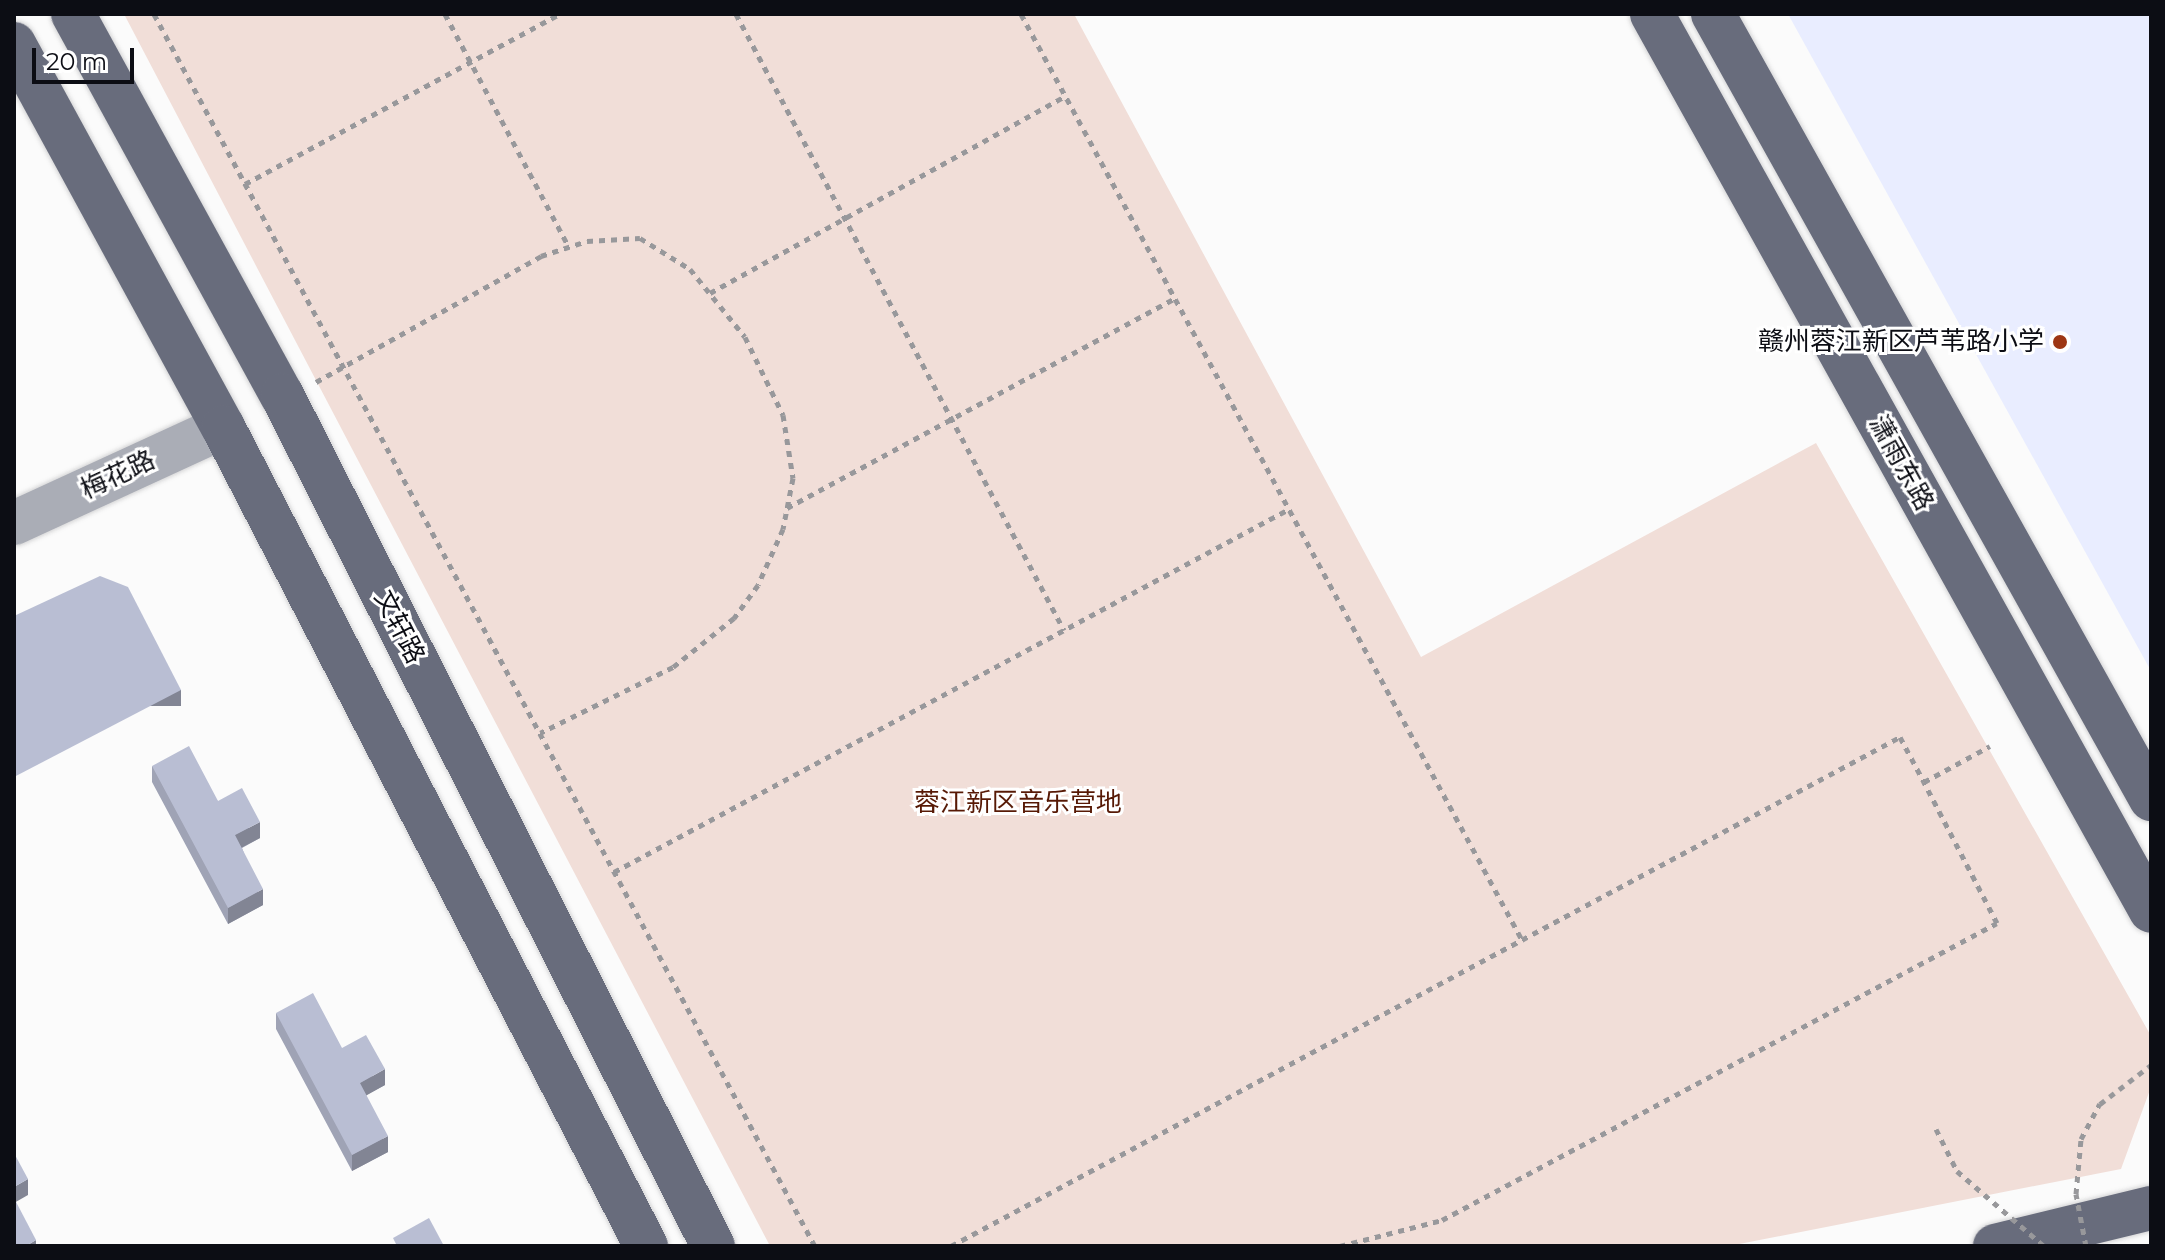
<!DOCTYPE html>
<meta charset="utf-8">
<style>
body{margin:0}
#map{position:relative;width:2165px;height:1260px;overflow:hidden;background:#fbfbfb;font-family:Montserrat,"Noto Sans SC",sans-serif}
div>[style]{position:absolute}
.built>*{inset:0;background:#e9edff}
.green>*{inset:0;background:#f1ded8}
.path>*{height:5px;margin-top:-2.5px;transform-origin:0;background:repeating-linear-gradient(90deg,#98989b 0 6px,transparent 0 12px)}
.roads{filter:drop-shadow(0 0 2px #d5d5d6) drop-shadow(0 0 2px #d5d5d6)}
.minor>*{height:44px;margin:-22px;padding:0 22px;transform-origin:22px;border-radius:22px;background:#aaadb6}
.major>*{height:44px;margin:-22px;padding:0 22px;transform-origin:22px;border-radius:22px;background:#686c7c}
.path-bridge>*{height:5px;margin-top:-2.5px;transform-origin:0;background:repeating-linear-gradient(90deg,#98989b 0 6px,transparent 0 12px)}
.wall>*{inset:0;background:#9fa3b5}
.shaded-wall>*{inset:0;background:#828594;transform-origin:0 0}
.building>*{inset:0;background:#b9bed3}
.dots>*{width:22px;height:22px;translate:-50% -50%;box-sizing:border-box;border:4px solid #fff;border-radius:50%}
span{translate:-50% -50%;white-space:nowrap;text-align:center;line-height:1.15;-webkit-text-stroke:6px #fff;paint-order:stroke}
.poi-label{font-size:26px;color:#0c0d14}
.right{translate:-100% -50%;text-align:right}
.street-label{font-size:26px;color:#0c0d14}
.park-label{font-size:26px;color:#571905}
.frame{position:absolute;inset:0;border:16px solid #0c0d14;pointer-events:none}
.scale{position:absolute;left:32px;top:48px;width:102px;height:36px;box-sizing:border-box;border:4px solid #0c0d14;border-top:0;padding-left:10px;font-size:24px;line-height:28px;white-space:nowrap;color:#0c0d14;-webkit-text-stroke:6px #fff;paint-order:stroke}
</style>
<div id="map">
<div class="built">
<div style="clip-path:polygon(1788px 14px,2151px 14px,2151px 671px)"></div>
</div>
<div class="green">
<div style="clip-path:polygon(124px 14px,1074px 14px,1421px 657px,1816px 443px,2151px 1036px,2151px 1087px,2121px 1169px,1729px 1246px,770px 1246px)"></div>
</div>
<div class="path">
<div style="left:154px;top:14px;width:1398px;rotate:61.79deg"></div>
<div style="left:445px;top:14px;width:264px;rotate:62deg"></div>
<div style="left:736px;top:14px;width:698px;rotate:61.97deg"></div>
<div style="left:1021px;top:14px;width:1051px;rotate:61.58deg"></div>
<div style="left:245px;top:184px;width:357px;rotate:-28.4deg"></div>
<div style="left:710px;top:293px;width:406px;rotate:-29deg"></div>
<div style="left:316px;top:382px;width:258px;rotate:-29.2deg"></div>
<div style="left:541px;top:256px;width:48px;rotate:-18.1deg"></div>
<div style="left:587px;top:241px;width:53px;rotate:-3.2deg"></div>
<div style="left:640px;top:238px;width:59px;rotate:31.8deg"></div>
<div style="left:690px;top:269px;width:87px;rotate:51deg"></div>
<div style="left:745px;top:337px;width:87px;rotate:64deg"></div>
<div style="left:783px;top:415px;width:64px;rotate:81deg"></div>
<div style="left:793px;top:478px;width:52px;rotate:101.1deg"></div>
<div style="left:783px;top:529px;width:61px;rotate:114.1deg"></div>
<div style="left:758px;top:585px;width:41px;rotate:126deg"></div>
<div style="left:734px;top:618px;width:78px;rotate:141.2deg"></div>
<div style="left:673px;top:667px;width:148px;rotate:153.6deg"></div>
<div style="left:787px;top:508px;width:441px;rotate:-28.4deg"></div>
<div style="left:614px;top:872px;width:766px;rotate:-28.27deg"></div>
<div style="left:951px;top:1246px;width:1077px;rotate:-28.21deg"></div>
<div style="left:1900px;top:737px;width:51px;rotate:61.9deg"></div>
<div style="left:1924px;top:782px;width:75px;rotate:-28.6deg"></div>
<div style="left:1340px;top:1246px;width:105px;rotate:-14.3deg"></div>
<div style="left:1442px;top:1220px;width:629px;rotate:-28.15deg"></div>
<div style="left:1997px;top:923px;width:159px;rotate:-117.4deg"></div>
</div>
<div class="roads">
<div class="minor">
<div style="left:14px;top:523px;width:230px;rotate:-24.7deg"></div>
</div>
<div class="major">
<div style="left:73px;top:14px;width:435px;rotate:61.3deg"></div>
<div style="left:282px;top:395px;width:954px;rotate:63.14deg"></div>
<div style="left:1652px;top:14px;width:1026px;rotate:60.91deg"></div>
<div style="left:1713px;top:14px;width:899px;rotate:60.84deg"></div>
<div style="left:14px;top:44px;width:436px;rotate:61.4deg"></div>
<div style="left:223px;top:427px;width:922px;rotate:62.68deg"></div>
<div style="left:1995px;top:1246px;width:161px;rotate:-13.7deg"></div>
</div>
</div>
<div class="path-bridge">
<div style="left:1936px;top:1129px;width:47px;rotate:63.4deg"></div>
<div style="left:1957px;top:1171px;width:115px;rotate:40.8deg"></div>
<div style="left:2086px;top:1246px;width:53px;rotate:-100.9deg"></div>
<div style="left:2076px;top:1194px;width:55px;rotate:-84.8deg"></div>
<div style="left:2081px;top:1139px;width:40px;rotate:-62deg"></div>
<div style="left:2100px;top:1104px;width:64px;rotate:-37.4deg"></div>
</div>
<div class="wall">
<div style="clip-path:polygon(152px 766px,218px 801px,260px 838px,242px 848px,263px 905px,228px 924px,152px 782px)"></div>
<div style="clip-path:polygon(276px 1013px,385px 1085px,366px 1095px,388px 1152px,352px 1171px,276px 1029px)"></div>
</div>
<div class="shaded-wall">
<div style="left:181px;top:690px;width:16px;height:188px;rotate:90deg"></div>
<div style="clip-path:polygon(260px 822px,260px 838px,235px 851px,235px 835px)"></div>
<div style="clip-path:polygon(263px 889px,263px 905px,228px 924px,228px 908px)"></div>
<div style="clip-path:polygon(385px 1069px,385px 1085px,360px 1099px,360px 1083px)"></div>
<div style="clip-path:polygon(388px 1136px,388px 1152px,352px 1171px,352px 1155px)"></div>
<div style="clip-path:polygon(28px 1179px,28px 1195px,14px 1203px,14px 1187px)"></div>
<div style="clip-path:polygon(36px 1240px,36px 1246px,26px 1246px)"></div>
</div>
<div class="building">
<div style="clip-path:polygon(100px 576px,128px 587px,181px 690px,14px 777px,14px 616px)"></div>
<div style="clip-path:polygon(189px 746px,218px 801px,242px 788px,260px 822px,235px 835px,263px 889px,228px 908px,152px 766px)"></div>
<div style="clip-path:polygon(313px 993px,342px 1048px,366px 1035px,385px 1069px,360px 1083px,388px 1136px,352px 1155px,276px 1013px)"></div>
<div style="clip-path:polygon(14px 1153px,28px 1179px,14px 1187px)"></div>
<div style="clip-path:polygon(14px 1198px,36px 1240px,26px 1246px,14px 1246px)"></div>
<div style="clip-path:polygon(429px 1218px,444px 1246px,397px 1246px,393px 1238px)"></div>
</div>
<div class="dots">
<div style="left:2060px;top:342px;background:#9d3614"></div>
</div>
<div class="poi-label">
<span class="right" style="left:2044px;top:342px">赣州蓉江新区芦苇路小学</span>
</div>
<div class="street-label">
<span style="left:1901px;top:463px;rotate:61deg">潇雨东路</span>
<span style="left:118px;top:475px;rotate:-25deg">梅花路</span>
<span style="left:399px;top:627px;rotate:63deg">文轩路</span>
</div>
<div class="park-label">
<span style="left:1018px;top:803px">蓉江新区音乐营地</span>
</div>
<div class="frame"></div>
<div class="scale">20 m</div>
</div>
